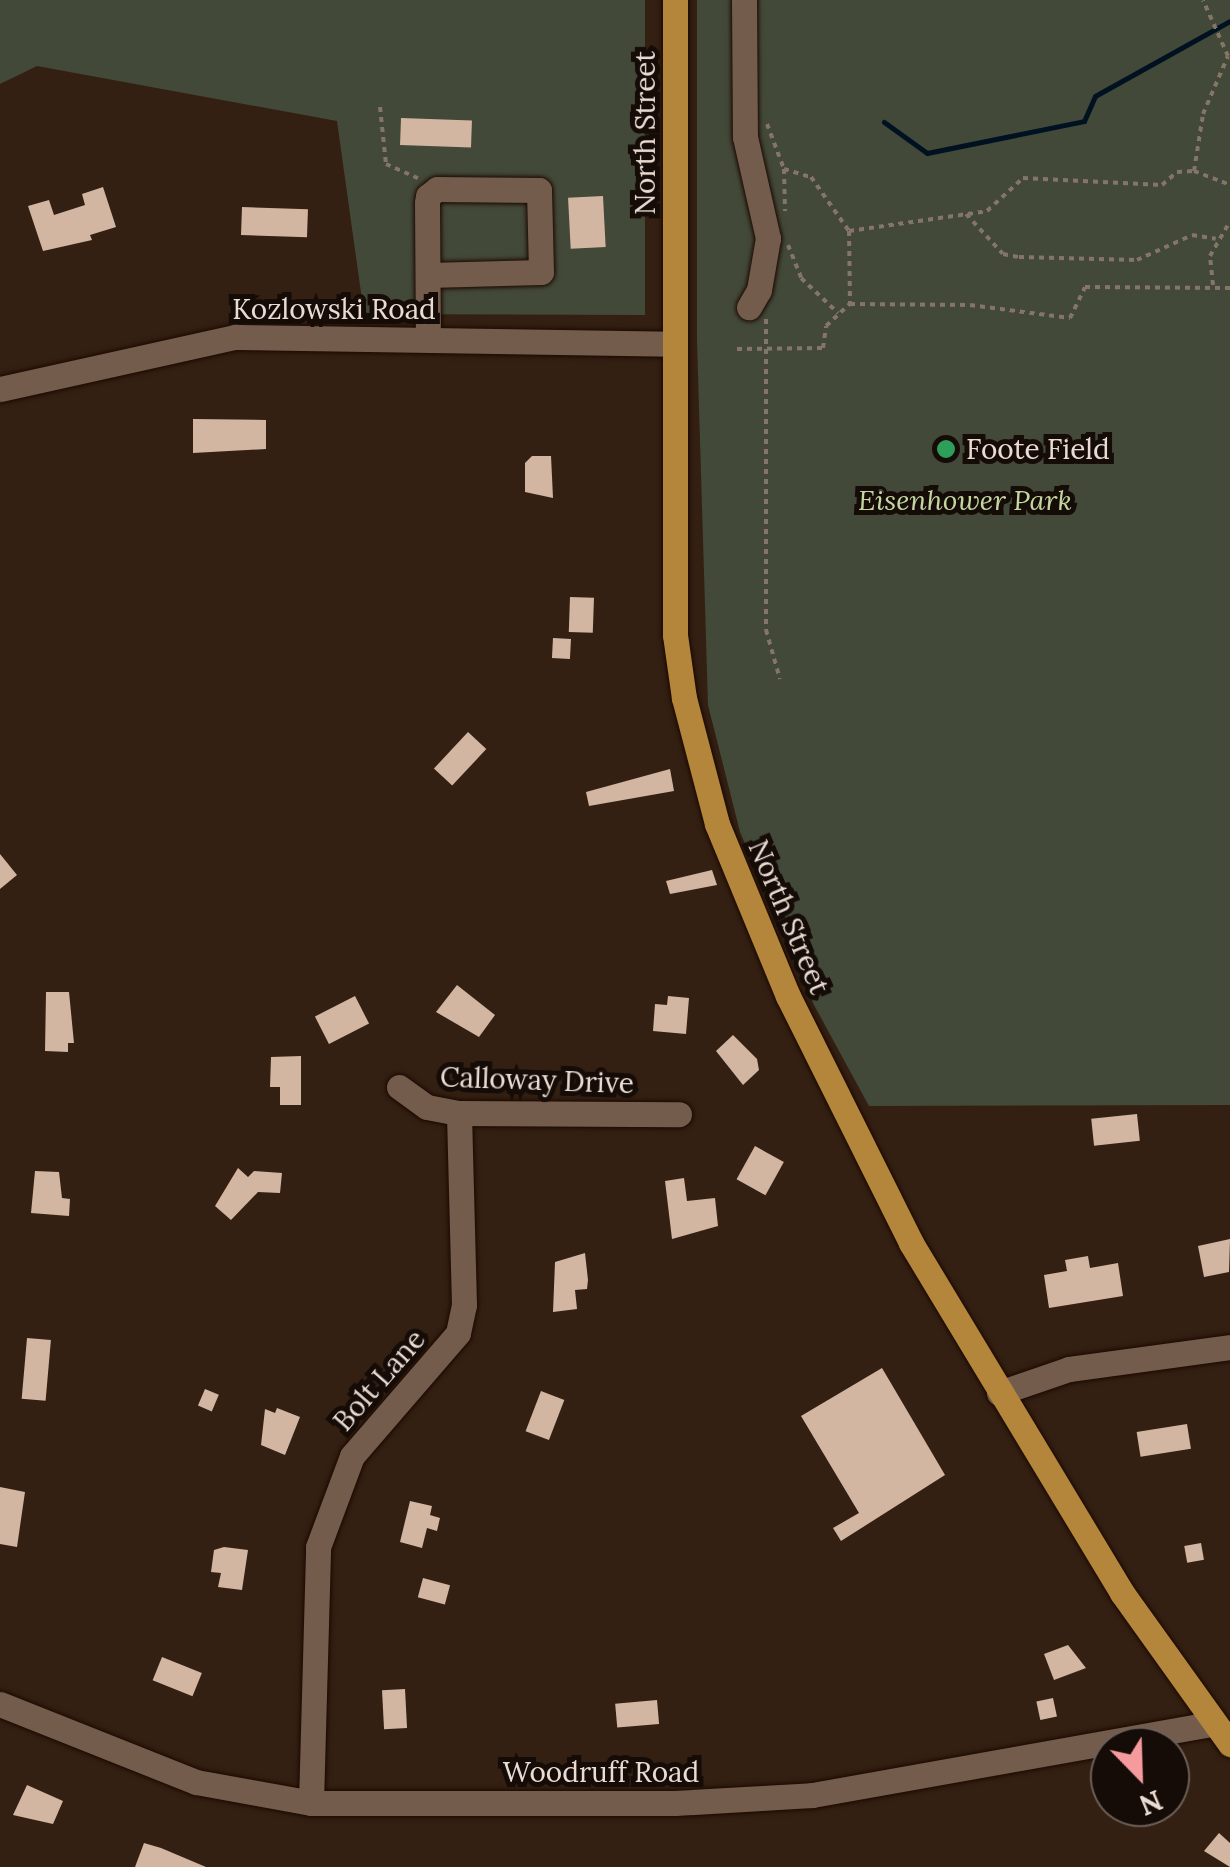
<!DOCTYPE html>
<style>
body{margin:0}
#map{position:relative;width:1230px;height:1867px;overflow:hidden;background:#342012;font-family:Lora,serif}
div>[style]{position:absolute}
.green>*{inset:0;background:#434938}
.stream>*{height:5px;margin:-2.5px;padding:0 2.5px;transform-origin:2.5px;border-radius:2.5px;background:#012}
.building>*{inset:0;background:#d3b6a1;transform-origin:0 0}
.path>*{height:4px;margin-top:-2px;transform-origin:0;background:repeating-linear-gradient(90deg,#857468 0 5px,transparent 0 10px)}
.roads{filter:drop-shadow(0 0 2px #1b0901) drop-shadow(0 0 2px #1b0901)}
.minor>*{height:25px;margin:-12.5px;padding:0 12.5px;transform-origin:12.5px;border-radius:12.5px;background:#745c4d}
.major>*{height:25px;margin:-12.5px;padding:0 12.5px;transform-origin:12.5px;border-radius:12.5px;background:#b3863c}
.dots>*{width:28px;height:28px;translate:-50% -50%;box-sizing:border-box;border:5px solid #150c07;border-radius:50%}
span{translate:-50% -50%;white-space:nowrap;text-align:center;line-height:1.15;-webkit-text-stroke:10px #150c07;paint-order:stroke}
.street-label{font-size:28px;color:#eadcd3}
.poi-label{font-size:28px;color:#eadcd3}
.left{translate:0 -50%;text-align:left}
.park-label{font-size:28px;color:#c4d7a1;font-style:italic}
.north{position:absolute;left:1090px;top:1727px;width:100px;height:100px;box-sizing:border-box;background:#150c07;border:2px solid #6a5f59;border-radius:50%;rotate:157deg;font-size:28px;font-weight:700;line-height:40px;text-align:center;color:#eadcd3}
.north::after{content:'';display:block;margin:auto;width:35px;height:45px;background:#f59b9e;clip-path:polygon(50% 0,100% 100%,50% 72%,0 100%)}
</style>
<div id="map">
<div class="green">
<div style="clip-path:polygon(0 0,645px 0,645px 315px,364px 314px,337px 121px,37px 66px,0 84px)"></div>
<div style="clip-path:polygon(697px 0,1230px 0,1230px 1105px,869px 1106px,814px 1005px,740px 832px,708px 705px,697px 340px)"></div>
</div>
<div class="stream">
<div style="left:884px;top:122px;width:53px;rotate:35.8deg"></div>
<div style="left:927px;top:153px;width:160px;rotate:-11.5deg"></div>
<div style="left:1084px;top:121px;width:27px;rotate:-66deg"></div>
<div style="left:1095px;top:96px;width:154px;rotate:-29.1deg"></div>
</div>
<div class="building">
<div style="left:401px;top:118px;width:71px;height:27px;rotate:2deg"></div>
<div style="clip-path:polygon(103px 187px,116px 227px,90px 235px,92px 240px,43px 251px,28px 206px,49px 200px,54px 215px,85px 205px,82px 194px)"></div>
<div style="left:603px;top:196px;width:51px;height:35px;rotate:87deg"></div>
<div style="left:242px;top:207px;width:66px;height:28px;rotate:2deg"></div>
<div style="clip-path:polygon(193px 419px,266px 420px,266px 449px,193px 453px)"></div>
<div style="clip-path:polygon(532px 456px,551px 456px,553px 498px,525px 492px,525px 463px)"></div>
<div style="left:570px;top:597px;width:24px;height:35px;rotate:2deg"></div>
<div style="left:553px;top:638px;width:18px;height:20px;rotate:3deg"></div>
<div style="left:468px;top:732px;width:25px;height:50px;rotate:43deg"></div>
<div style="clip-path:polygon(670px 769px,674px 791px,589px 806px,586px 792px)"></div>
<div style="clip-path:polygon(0 854px,17px 875px,0 889px)"></div>
<div style="clip-path:polygon(712px 870px,717px 885px,670px 894px,666px 881px)"></div>
<div style="clip-path:polygon(457px 985px,495px 1015px,479px 1037px,436px 1012px)"></div>
<div style="clip-path:polygon(46px 992px,69px 992px,74px 1043px,68px 1043px,68px 1052px,45px 1051px)"></div>
<div style="left:355px;top:996px;width:31px;height:45px;rotate:63deg"></div>
<div style="clip-path:polygon(668px 996px,689px 998px,686px 1034px,653px 1031px,655px 1004px,667px 1005px)"></div>
<div style="clip-path:polygon(733px 1035px,757px 1059px,759px 1070px,743px 1085px,716px 1051px)"></div>
<div style="clip-path:polygon(301px 1056px,301px 1105px,280px 1105px,280px 1087px,270px 1087px,271px 1057px)"></div>
<div style="left:1137px;top:1114px;width:27px;height:46px;rotate:84deg"></div>
<div style="left:755px;top:1146px;width:33px;height:38px;rotate:29deg"></div>
<div style="clip-path:polygon(238px 1168px,248px 1177px,254px 1171px,282px 1173px,280px 1193px,258px 1192px,231px 1220px,215px 1206px)"></div>
<div style="clip-path:polygon(35px 1171px,59px 1172px,62px 1198px,70px 1199px,69px 1216px,31px 1213px)"></div>
<div style="clip-path:polygon(684px 1178px,687px 1201px,715px 1198px,718px 1226px,672px 1239px,665px 1181px)"></div>
<div style="clip-path:polygon(1230px 1239px,1229px 1272px,1204px 1277px,1198px 1246px)"></div>
<div style="clip-path:polygon(585px 1253px,588px 1280px,587px 1289px,575px 1290px,577px 1309px,553px 1312px,555px 1262px)"></div>
<div style="clip-path:polygon(1088px 1256px,1090px 1268px,1118px 1263px,1123px 1296px,1049px 1308px,1044px 1275px,1067px 1271px,1065px 1260px)"></div>
<div style="left:27px;top:1338px;width:24px;height:61px;rotate:5deg"></div>
<div style="clip-path:polygon(882px 1368px,945px 1475px,841px 1541px,833px 1528px,859px 1513px,801px 1416px)"></div>
<div style="left:205px;top:1389px;width:15px;height:18px;rotate:23deg"></div>
<div style="left:541px;top:1391px;width:25px;height:43px;rotate:21deg"></div>
<div style="clip-path:polygon(277px 1408px,300px 1417px,285px 1455px,261px 1445px,265px 1409px,275px 1413px)"></div>
<div style="left:1187px;top:1424px;width:25px;height:51px;rotate:81deg"></div>
<div style="clip-path:polygon(0 1487px,25px 1492px,17px 1547px,0 1544px)"></div>
<div style="clip-path:polygon(410px 1501px,432px 1506px,430px 1515px,440px 1518px,437px 1531px,427px 1528px,422px 1548px,400px 1542px)"></div>
<div style="left:1201px;top:1543px;width:17px;height:17px;rotate:80deg"></div>
<div style="clip-path:polygon(224px 1547px,248px 1550px,242px 1590px,218px 1587px,221px 1573px,211px 1572px,214px 1550px)"></div>
<div style="left:423px;top:1578px;width:28px;height:20px;rotate:15deg"></div>
<div style="clip-path:polygon(1068px 1645px,1086px 1668px,1054px 1680px,1044px 1654px)"></div>
<div style="left:162px;top:1657px;width:43px;height:25px;rotate:22deg"></div>
<div style="left:405px;top:1689px;width:39px;height:23px;rotate:87deg"></div>
<div style="left:1053px;top:1698px;width:19px;height:17px;rotate:78deg"></div>
<div style="left:657px;top:1700px;width:24px;height:42px;rotate:85deg"></div>
<div style="clip-path:polygon(27px 1785px,63px 1801px,53px 1824px,13px 1815px)"></div>
<div style="clip-path:polygon(1219px 1833px,1230px 1843px,1230px 1867px,1204px 1851px)"></div>
<div style="clip-path:polygon(144px 1843px,161px 1848px,206px 1867px,135px 1867px)"></div>
</div>
<div class="path">
<div style="left:380px;top:107px;width:57px;rotate:84deg"></div>
<div style="left:386px;top:164px;width:35px;rotate:24deg"></div>
<div style="left:767px;top:124px;width:48px;rotate:69.3deg"></div>
<div style="left:784px;top:169px;width:42px;rotate:88.6deg"></div>
<div style="left:784px;top:169px;width:28px;rotate:17deg"></div>
<div style="left:811px;top:177px;width:66px;rotate:54.9deg"></div>
<div style="left:849px;top:231px;width:139px;rotate:-8.2deg"></div>
<div style="left:987px;top:211px;width:49px;rotate:-42.5deg"></div>
<div style="left:1023px;top:178px;width:139px;rotate:2.9deg"></div>
<div style="left:1162px;top:185px;width:20px;rotate:-41deg"></div>
<div style="left:1177px;top:172px;width:17px;rotate:-3deg"></div>
<div style="left:1194px;top:171px;width:39px;rotate:21deg"></div>
<div style="left:1194px;top:171px;width:58px;rotate:-81deg"></div>
<div style="left:1203px;top:114px;width:63px;rotate:-66.7deg"></div>
<div style="left:1228px;top:56px;width:61px;rotate:-114.1deg"></div>
<div style="left:966px;top:214px;width:54px;rotate:47.2deg"></div>
<div style="left:1003px;top:254px;width:16px;rotate:11deg"></div>
<div style="left:1019px;top:257px;width:118px;rotate:1.5deg"></div>
<div style="left:1137px;top:260px;width:60px;rotate:-24.4deg"></div>
<div style="left:1192px;top:235px;width:24px;rotate:9deg"></div>
<div style="left:849px;top:231px;width:73px;rotate:89.2deg"></div>
<div style="left:788px;top:245px;width:35px;rotate:68deg"></div>
<div style="left:801px;top:278px;width:51px;rotate:43.4deg"></div>
<div style="left:1213px;top:285px;width:29px;rotate:-96deg"></div>
<div style="left:1210px;top:256px;width:39px;rotate:-60deg"></div>
<div style="left:766px;top:319px;width:311px;rotate:90deg"></div>
<div style="left:766px;top:630px;width:51px;rotate:74.1deg"></div>
<div style="left:737px;top:349px;width:86px;rotate:-0.7deg"></div>
<div style="left:823px;top:348px;width:22px;rotate:-82deg"></div>
<div style="left:826px;top:326px;width:33px;rotate:-43deg"></div>
<div style="left:850px;top:304px;width:120px;rotate:0.5deg"></div>
<div style="left:970px;top:305px;width:101px;rotate:7.4deg"></div>
<div style="left:1070px;top:318px;width:34px;rotate:-64deg"></div>
<div style="left:1085px;top:287px;width:145px;rotate:0.4deg"></div>
</div>
<div class="roads">
<div class="minor">
<div style="left:744px;top:0;width:137px;rotate:89.6deg"></div>
<div style="left:745px;top:137px;width:104px;rotate:77.2deg"></div>
<div style="left:768px;top:238px;width:53px;rotate:99.8deg"></div>
<div style="left:759px;top:290px;width:20px;rotate:120deg"></div>
<div style="left:428px;top:275px;width:113px;rotate:-1.5deg"></div>
<div style="left:541px;top:272px;width:82px;rotate:-91.4deg"></div>
<div style="left:539px;top:190px;width:102px;rotate:-179.4deg"></div>
<div style="left:437px;top:189px;width:11px;rotate:142deg"></div>
<div style="left:428px;top:196px;width:7px;rotate:98deg"></div>
<div style="left:427px;top:203px;width:134px;rotate:89.6deg"></div>
<div style="left:0;top:389px;width:241px;rotate:-12.5deg"></div>
<div style="left:235px;top:337px;width:440px;rotate:0.9deg"></div>
<div style="left:399px;top:1087px;width:34px;rotate:36deg"></div>
<div style="left:427px;top:1107px;width:33px;rotate:11deg"></div>
<div style="left:459px;top:1113px;width:220px;rotate:0.3deg"></div>
<div style="left:999px;top:1393px;width:74px;rotate:-18.9deg"></div>
<div style="left:1069px;top:1369px;width:162px;rotate:-7.8deg"></div>
<div style="left:0;top:1704px;width:211px;rotate:21.7deg"></div>
<div style="left:196px;top:1782px;width:117px;rotate:10.3deg"></div>
<div style="left:311px;top:1803px;width:364px"></div>
<div style="left:675px;top:1803px;width:137px;rotate:-3.3deg"></div>
<div style="left:812px;top:1795px;width:406px;rotate:-10.1deg"></div>
<div style="left:311px;top:1803px;width:256px;rotate:-88.4deg"></div>
<div style="left:318px;top:1547px;width:97px;rotate:-69.5deg"></div>
<div style="left:352px;top:1456px;width:162px;rotate:-49.2deg"></div>
<div style="left:458px;top:1333px;width:29px;rotate:-78deg"></div>
<div style="left:464px;top:1305px;width:192px;rotate:-91.5deg"></div>
</div>
<div class="major">
<div style="left:675px;top:0;width:635px;rotate:90deg"></div>
<div style="left:675px;top:635px;width:64px;rotate:81.9deg"></div>
<div style="left:684px;top:698px;width:130px;rotate:75.3deg"></div>
<div style="left:717px;top:824px;width:186px;rotate:67.6deg"></div>
<div style="left:788px;top:996px;width:276px;rotate:63.5deg"></div>
<div style="left:911px;top:1243px;width:409px;rotate:58.9deg"></div>
<div style="left:1122px;top:1593px;width:186px;rotate:54.4deg"></div>
</div>
</div>
<div class="dots">
<div style="left:946px;top:449px;background:#2e9e5b"></div>
</div>
<div class="street-label">
<span style="left:645px;top:133px;rotate:-90deg">North Street</span>
<span style="left:334px;top:309px">Kozlowski Road</span>
<span style="left:789px;top:917px;rotate:67deg">North Street</span>
<span style="left:537px;top:1080px;rotate:2deg">Calloway Drive</span>
<span style="left:379px;top:1380px;rotate:-49deg">Bolt Lane</span>
<span style="left:601px;top:1772px">Woodruff Road</span>
</div>
<div class="poi-label">
<span class="left" style="left:966px;top:449px">Foote Field</span>
</div>
<div class="park-label">
<span style="left:965px;top:500px">Eisenhower Park</span>
</div>
<div class="north">N</div>
</div>
